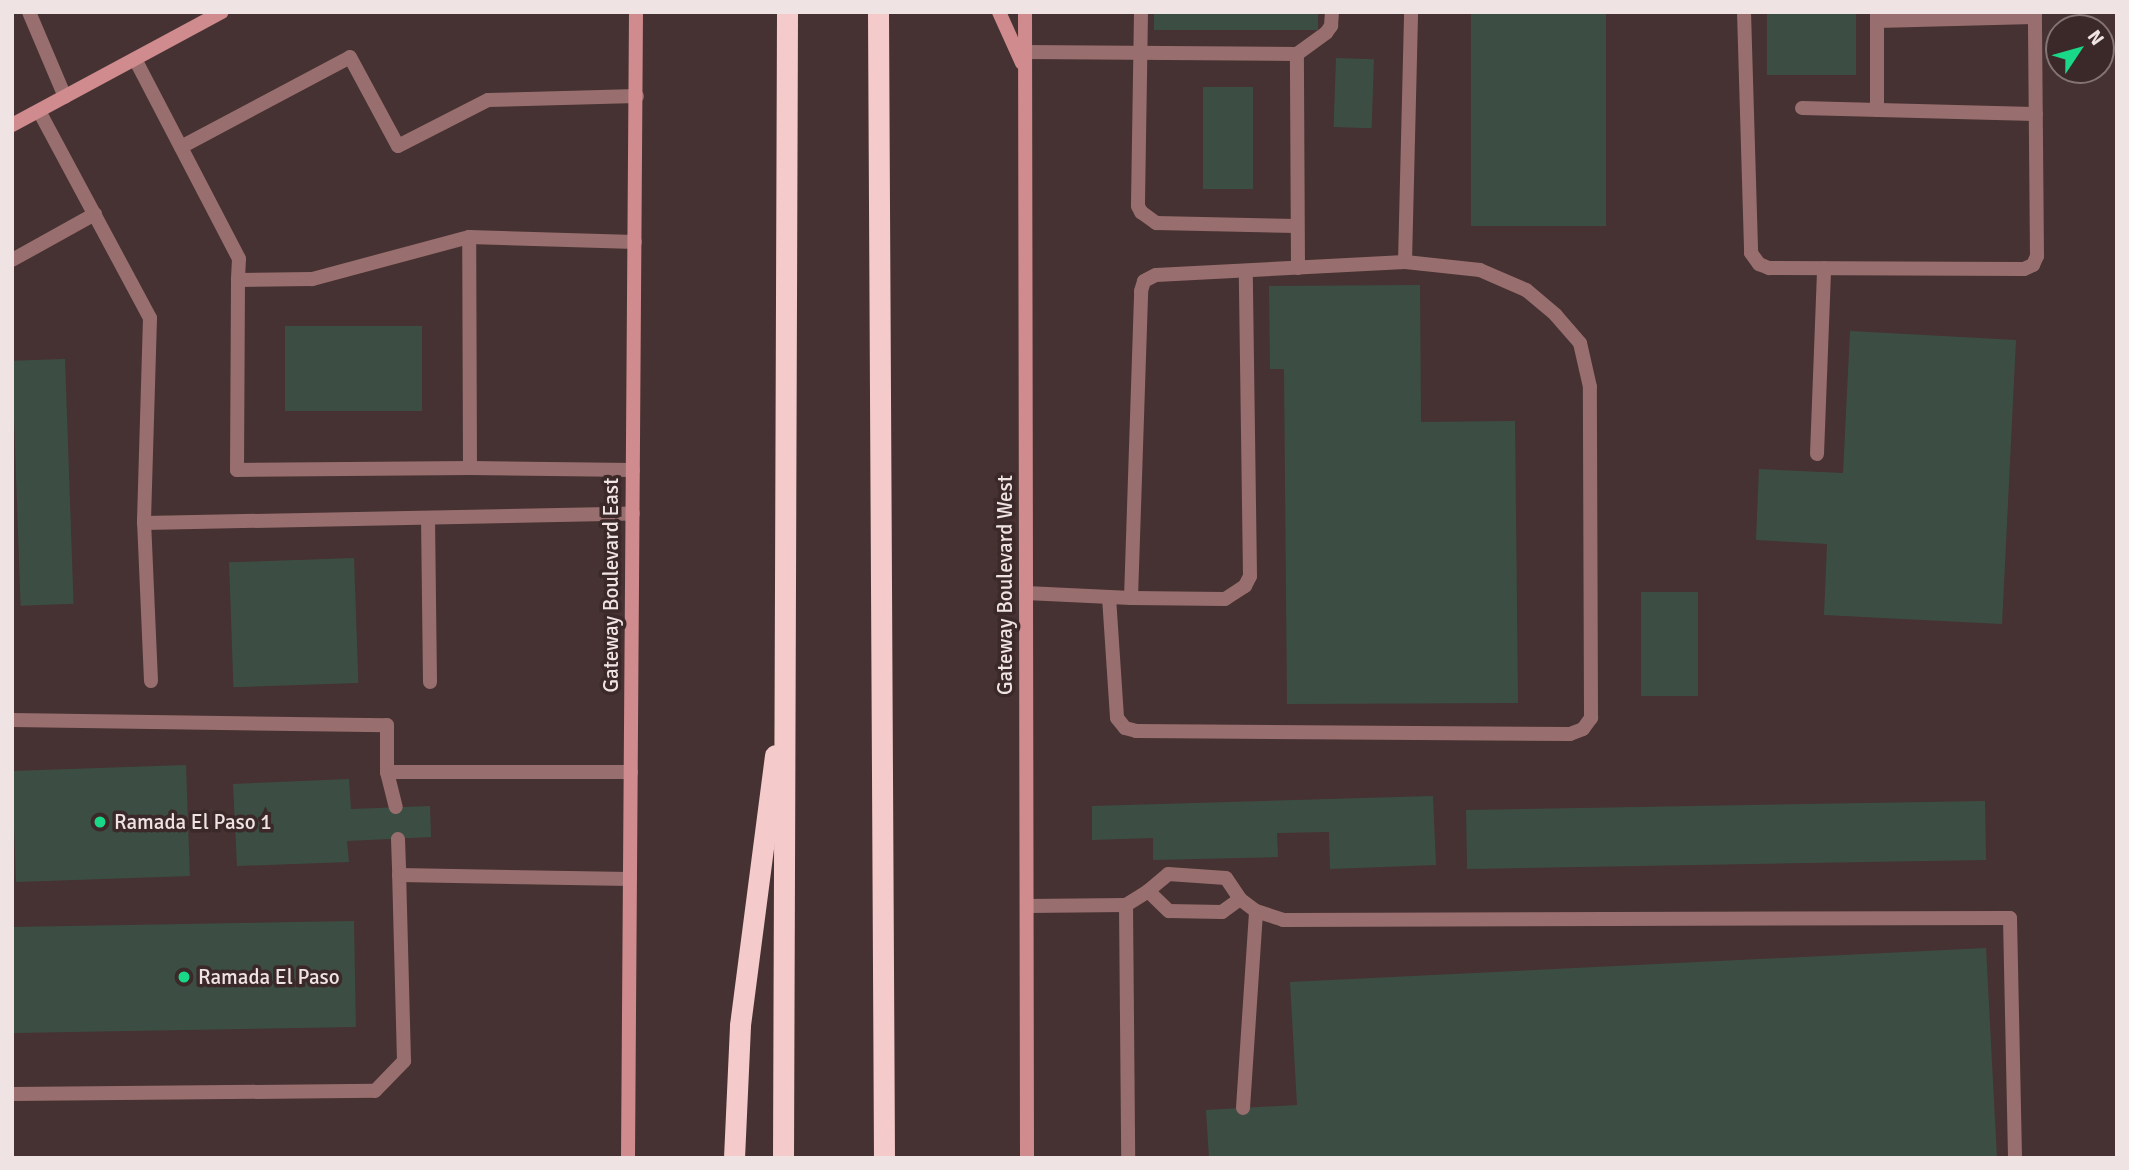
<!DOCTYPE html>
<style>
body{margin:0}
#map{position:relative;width:2129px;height:1170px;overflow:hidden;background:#463232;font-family:Signika,sans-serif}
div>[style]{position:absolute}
.building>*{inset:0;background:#3c4e43;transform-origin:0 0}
.service>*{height:14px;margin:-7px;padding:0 7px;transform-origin:7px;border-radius:7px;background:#996e6e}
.secondary>*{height:14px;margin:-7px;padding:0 7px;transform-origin:7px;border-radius:7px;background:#cf8b8d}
.motorway>*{height:21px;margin:-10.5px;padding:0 10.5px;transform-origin:10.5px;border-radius:10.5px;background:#f5caca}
.dots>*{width:19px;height:19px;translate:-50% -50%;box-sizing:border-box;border:4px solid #3b2828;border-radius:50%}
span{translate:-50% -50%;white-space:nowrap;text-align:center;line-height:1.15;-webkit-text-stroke:7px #3b2828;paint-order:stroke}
.street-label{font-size:21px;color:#f0e3e3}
.poi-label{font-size:21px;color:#f0e3e3}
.left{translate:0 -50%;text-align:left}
.frame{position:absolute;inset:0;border:14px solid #f0e3e3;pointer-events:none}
.north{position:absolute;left:2045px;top:14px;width:70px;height:70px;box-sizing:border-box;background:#3b2828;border:2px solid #837373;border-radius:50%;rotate:54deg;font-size:19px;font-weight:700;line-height:28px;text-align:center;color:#f0e3e3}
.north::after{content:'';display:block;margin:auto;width:24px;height:32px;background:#19d989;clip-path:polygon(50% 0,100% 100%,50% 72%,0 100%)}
</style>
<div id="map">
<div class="building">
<div style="left:1154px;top:12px;width:164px;height:18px"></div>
<div style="left:1471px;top:12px;width:135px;height:214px"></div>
<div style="left:1767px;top:12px;width:89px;height:63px"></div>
<div style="left:1336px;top:58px;width:38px;height:69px;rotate:2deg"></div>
<div style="left:1203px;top:87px;width:50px;height:102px"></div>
<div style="clip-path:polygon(1420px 285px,1421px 422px,1515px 421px,1518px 703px,1287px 704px,1284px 369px,1270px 369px,1269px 286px)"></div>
<div style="left:422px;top:326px;width:85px;height:137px;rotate:90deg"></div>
<div style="clip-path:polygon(1850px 331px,2016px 340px,2002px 624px,1824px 615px,1827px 544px,1756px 540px,1759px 469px,1843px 473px)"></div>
<div style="left:65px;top:359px;width:245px;height:53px;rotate:88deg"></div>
<div style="left:354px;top:558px;width:125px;height:125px;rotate:88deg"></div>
<div style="left:1698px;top:592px;width:104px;height:57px;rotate:90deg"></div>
<div style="left:186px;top:765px;width:111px;height:174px;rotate:88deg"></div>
<div style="clip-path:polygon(349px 779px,351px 809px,430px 806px,431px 837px,347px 841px,349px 862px,237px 866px,233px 784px)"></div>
<div style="clip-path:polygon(1433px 796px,1436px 865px,1330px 869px,1329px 832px,1277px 833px,1278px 857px,1153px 860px,1153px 838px,1092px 840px,1092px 806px)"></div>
<div style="left:1985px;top:801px;width:59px;height:519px;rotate:89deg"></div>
<div style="left:354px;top:921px;width:106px;height:342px;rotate:89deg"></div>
<div style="clip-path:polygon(1986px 948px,1997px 1158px,1209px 1158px,1206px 1110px,1297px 1105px,1290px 982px)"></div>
</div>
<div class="service">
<div style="left:29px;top:12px;width:92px;rotate:67deg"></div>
<div style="left:1141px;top:12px;width:194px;rotate:90.9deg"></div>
<div style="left:1138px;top:206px;width:7px;rotate:63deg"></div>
<div style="left:1141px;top:212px;width:19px;rotate:36deg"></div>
<div style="left:1156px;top:223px;width:141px;rotate:1.2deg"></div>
<div style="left:1744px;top:12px;width:241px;rotate:88.3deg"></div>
<div style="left:1751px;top:253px;width:14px;rotate:54deg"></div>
<div style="left:1759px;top:264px;width:11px;rotate:22deg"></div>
<div style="left:1769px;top:268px;width:255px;rotate:0.2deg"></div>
<div style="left:2024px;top:269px;width:10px;rotate:-24deg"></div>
<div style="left:2033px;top:265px;width:10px;rotate:-66deg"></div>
<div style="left:2037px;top:256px;width:244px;rotate:-90.5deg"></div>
<div style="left:1877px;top:21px;width:158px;rotate:-1.5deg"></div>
<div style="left:1025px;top:52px;width:272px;rotate:0.4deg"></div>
<div style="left:135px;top:59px;width:225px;rotate:62.5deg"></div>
<div style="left:239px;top:259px;width:21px;rotate:93deg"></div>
<div style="left:238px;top:280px;width:190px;rotate:90.3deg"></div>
<div style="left:237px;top:470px;width:233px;rotate:-0.5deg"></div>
<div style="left:470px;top:468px;width:231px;rotate:-90.2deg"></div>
<div style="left:469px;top:237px;width:163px;rotate:165deg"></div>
<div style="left:312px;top:279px;width:74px;rotate:179.2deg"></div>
<div style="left:1802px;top:108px;width:234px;rotate:1.5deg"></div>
<div style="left:1877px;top:110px;width:96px;rotate:-90deg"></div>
<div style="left:39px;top:111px;width:235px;rotate:61.8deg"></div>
<div style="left:150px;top:318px;width:205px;rotate:91.7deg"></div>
<div style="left:181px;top:147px;width:191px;rotate:-28deg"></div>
<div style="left:350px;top:57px;width:101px;rotate:61.7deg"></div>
<div style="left:398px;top:146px;width:101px;rotate:-27.1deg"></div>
<div style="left:488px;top:100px;width:149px;rotate:-1.5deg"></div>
<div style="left:469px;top:237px;width:166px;rotate:1.7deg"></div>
<div style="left:12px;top:260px;width:95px;rotate:-29deg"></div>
<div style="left:1298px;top:268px;width:214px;rotate:-90.3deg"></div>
<div style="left:1297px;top:54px;width:36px;rotate:-36deg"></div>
<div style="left:1326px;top:33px;width:9px;rotate:-54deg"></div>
<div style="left:1331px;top:26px;width:14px;rotate:-86deg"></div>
<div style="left:1817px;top:454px;width:186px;rotate:-87.8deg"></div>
<div style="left:470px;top:468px;width:163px;rotate:0.7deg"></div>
<div style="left:428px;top:518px;width:164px;rotate:89.3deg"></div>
<div style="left:1026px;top:593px;width:105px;rotate:2.7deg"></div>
<div style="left:1131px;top:598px;width:307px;rotate:-88.1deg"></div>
<div style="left:1141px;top:291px;width:10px;rotate:-73deg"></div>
<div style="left:1144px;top:281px;width:13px;rotate:-27deg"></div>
<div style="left:1156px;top:275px;width:249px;rotate:-3deg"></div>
<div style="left:1405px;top:262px;width:250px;rotate:-88.6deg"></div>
<div style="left:1109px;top:597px;width:121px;rotate:86.2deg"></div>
<div style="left:1117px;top:718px;width:13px;rotate:51deg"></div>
<div style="left:1125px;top:728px;width:11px;rotate:15deg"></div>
<div style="left:1136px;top:731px;width:434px;rotate:0.4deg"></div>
<div style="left:1570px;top:734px;width:14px;rotate:-21deg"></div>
<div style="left:1583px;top:729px;width:14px;rotate:-54deg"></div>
<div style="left:1591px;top:718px;width:331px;rotate:-90.2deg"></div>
<div style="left:1590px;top:387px;width:45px;rotate:-102.8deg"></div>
<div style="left:1580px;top:343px;width:37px;rotate:-131deg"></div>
<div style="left:1556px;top:315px;width:39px;rotate:-140deg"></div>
<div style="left:1526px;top:290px;width:50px;rotate:-156.5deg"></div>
<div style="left:1480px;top:270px;width:75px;rotate:-173.9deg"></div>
<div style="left:1131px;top:598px;width:94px;rotate:0.6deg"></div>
<div style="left:1225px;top:599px;width:24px;rotate:-33deg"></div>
<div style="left:1245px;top:586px;width:11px;rotate:-63deg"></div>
<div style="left:1250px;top:576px;width:305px;rotate:-90.8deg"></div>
<div style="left:151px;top:681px;width:158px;rotate:-92.5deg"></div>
<div style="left:144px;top:523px;width:489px;rotate:-1.1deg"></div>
<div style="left:12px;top:720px;width:375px;rotate:0.8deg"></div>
<div style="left:387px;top:725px;width:47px;rotate:90deg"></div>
<div style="left:387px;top:772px;width:244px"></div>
<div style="left:387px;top:772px;width:36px;rotate:76deg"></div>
<div style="left:398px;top:839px;width:36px;rotate:88deg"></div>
<div style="left:1148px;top:891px;width:29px;rotate:44deg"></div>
<div style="left:1169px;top:911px;width:53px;rotate:1.1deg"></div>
<div style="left:1222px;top:912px;width:22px;rotate:-36deg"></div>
<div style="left:1126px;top:905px;width:26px;rotate:-32deg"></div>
<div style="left:1148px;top:891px;width:26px;rotate:-40deg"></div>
<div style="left:1168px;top:874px;width:58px;rotate:3.9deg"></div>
<div style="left:1226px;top:878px;width:25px;rotate:56deg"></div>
<div style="left:1240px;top:899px;width:20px;rotate:37deg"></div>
<div style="left:1256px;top:911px;width:28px;rotate:18deg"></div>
<div style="left:1283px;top:920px;width:727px;rotate:-0.16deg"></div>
<div style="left:2010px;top:918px;width:240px;rotate:88.8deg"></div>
<div style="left:1027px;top:906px;width:99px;rotate:-0.6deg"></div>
<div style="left:1126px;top:905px;width:253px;rotate:89.5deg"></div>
<div style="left:12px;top:1094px;width:363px;rotate:-0.5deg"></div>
<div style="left:375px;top:1091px;width:42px;rotate:-46deg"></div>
<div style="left:404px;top:1061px;width:186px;rotate:-91.5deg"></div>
<div style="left:399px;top:875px;width:231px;rotate:1deg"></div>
<div style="left:1243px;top:1108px;width:197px;rotate:-86.2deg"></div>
</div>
<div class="secondary">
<div style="left:999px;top:12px;width:56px;rotate:65.7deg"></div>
<div style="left:1025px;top:12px;width:1146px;rotate:89.9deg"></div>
<div style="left:12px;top:125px;width:238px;rotate:-28.3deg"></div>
<div style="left:628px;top:1158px;width:1146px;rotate:-89.6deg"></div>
</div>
<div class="motorway">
<div style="left:878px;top:12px;width:1146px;rotate:89.7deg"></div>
<div style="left:734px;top:1158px;width:133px;rotate:-87.4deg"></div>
<div style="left:740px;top:1025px;width:272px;rotate:-82.6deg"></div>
<div style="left:783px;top:1158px;width:1146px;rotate:-89.8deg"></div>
</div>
<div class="dots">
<div style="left:100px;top:822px;background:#19d989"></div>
<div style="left:184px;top:977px;background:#19d989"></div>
</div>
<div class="street-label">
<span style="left:611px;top:585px;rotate:-90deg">Gateway Boulevard East</span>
<span style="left:1005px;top:585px;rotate:-90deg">Gateway Boulevard West</span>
</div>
<div class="poi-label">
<span class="left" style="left:114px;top:822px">Ramada El Paso 1</span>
<span class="left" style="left:198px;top:977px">Ramada El Paso</span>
</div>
<div class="frame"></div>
<div class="north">N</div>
</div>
